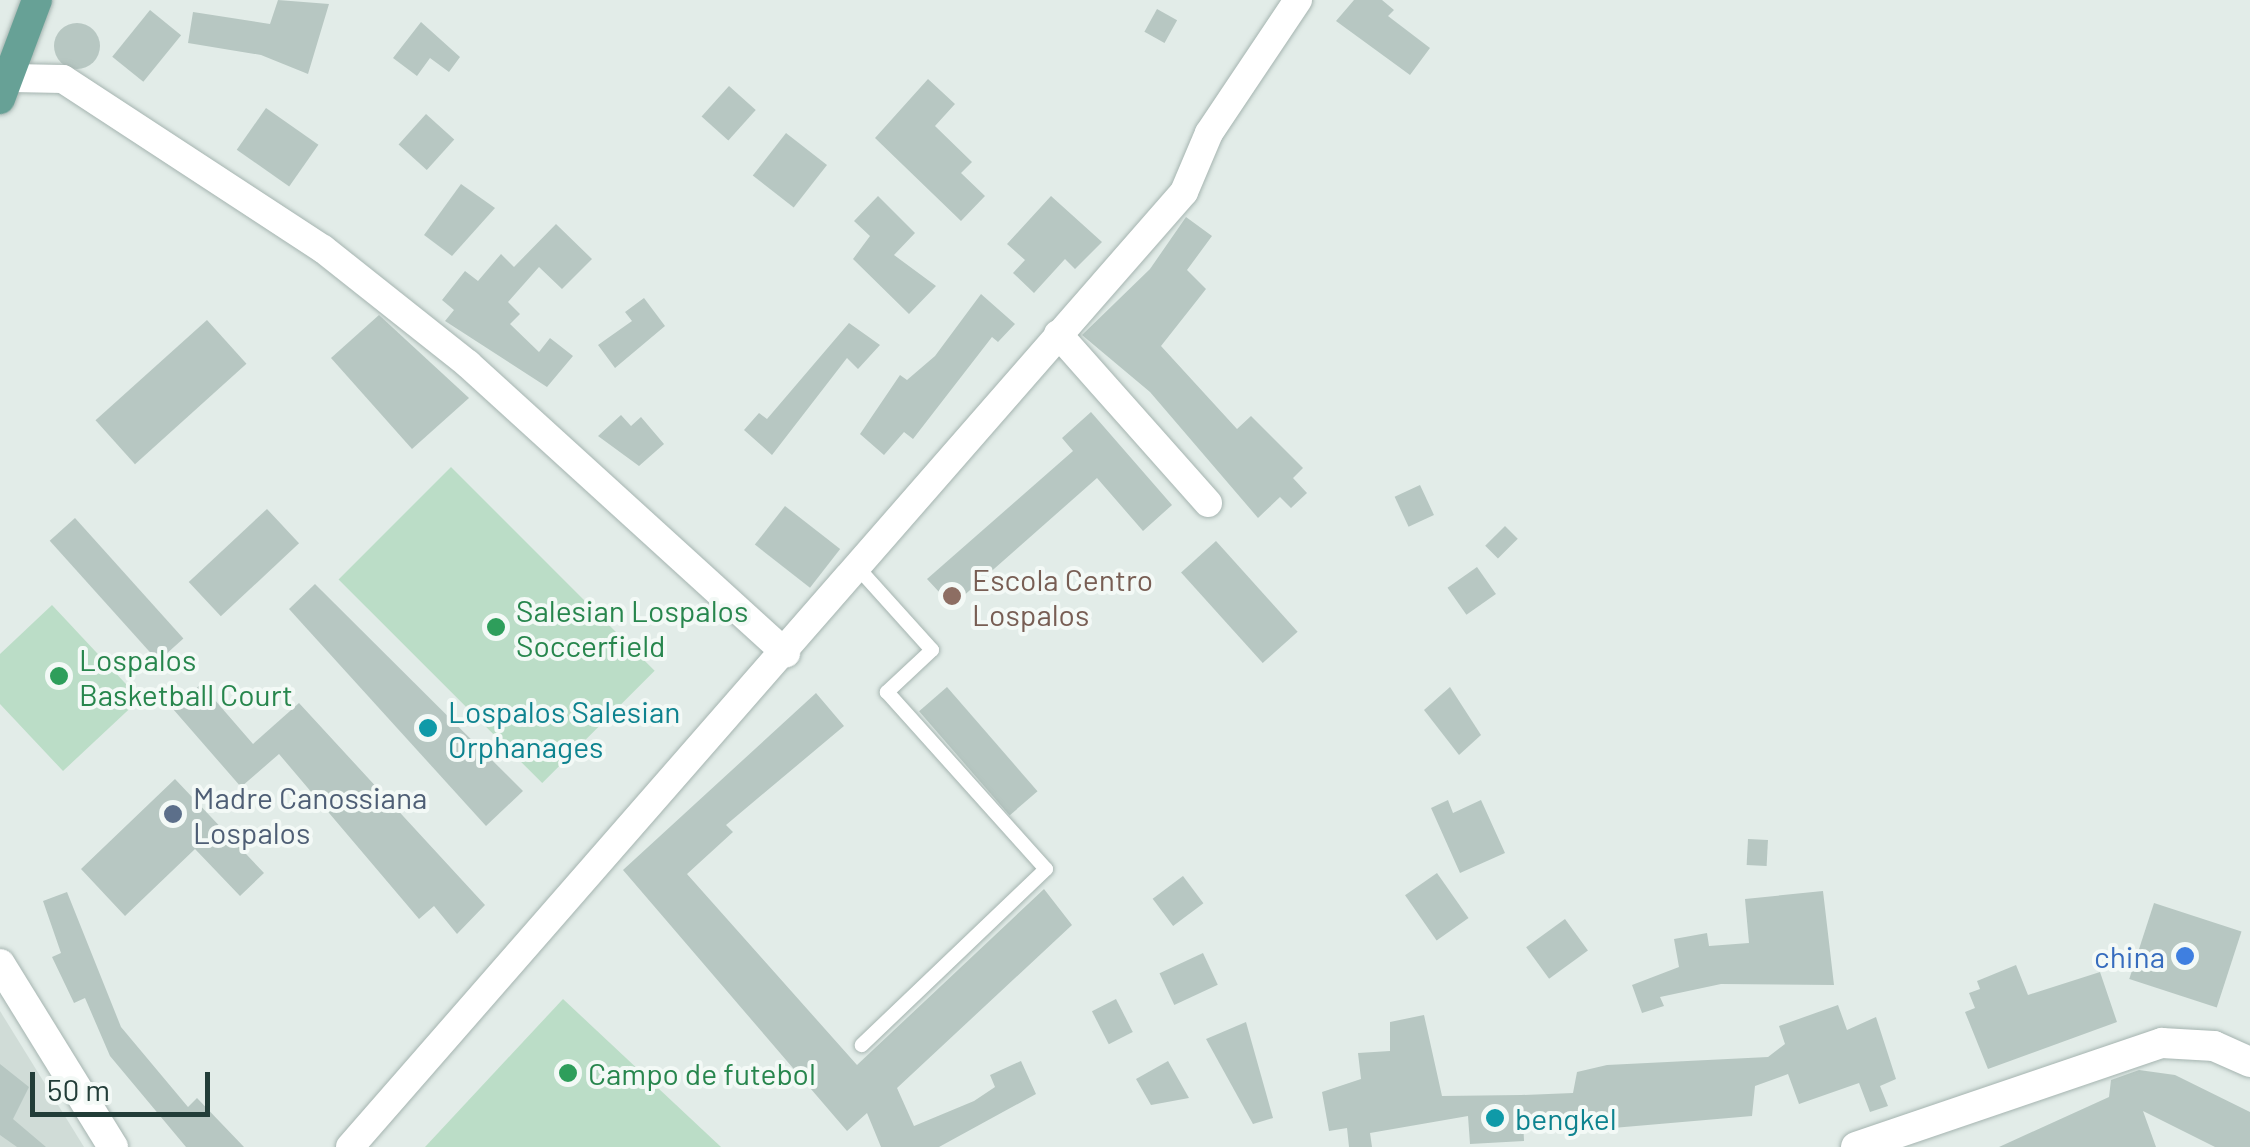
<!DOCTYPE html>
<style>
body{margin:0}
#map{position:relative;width:2250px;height:1147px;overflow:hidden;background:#e2ece8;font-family:Barlow,sans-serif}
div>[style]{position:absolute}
.built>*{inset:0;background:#d0dcd7}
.green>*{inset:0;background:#bbddc7;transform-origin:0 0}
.building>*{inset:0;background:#b7c7c2;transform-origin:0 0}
.round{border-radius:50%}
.roads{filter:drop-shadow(0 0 2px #a5b4b0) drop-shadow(0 0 2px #a5b4b0)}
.service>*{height:14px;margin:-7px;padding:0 7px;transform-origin:7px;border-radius:7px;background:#fff}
.minor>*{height:28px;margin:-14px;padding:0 14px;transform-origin:14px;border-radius:14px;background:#fff}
.tertiary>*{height:30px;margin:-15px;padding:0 15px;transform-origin:15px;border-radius:15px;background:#fff}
.secondary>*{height:30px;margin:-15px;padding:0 15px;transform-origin:15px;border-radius:15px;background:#fff}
.primary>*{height:30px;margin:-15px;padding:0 15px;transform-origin:15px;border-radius:15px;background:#67a196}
.dots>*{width:28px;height:28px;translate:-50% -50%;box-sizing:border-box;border:5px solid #f3f9f6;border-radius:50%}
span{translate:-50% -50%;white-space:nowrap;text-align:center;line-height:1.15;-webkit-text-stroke:8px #f3f9f6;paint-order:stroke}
.education-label{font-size:30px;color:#785e54}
.left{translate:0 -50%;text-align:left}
.leisure-label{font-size:30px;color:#27864d}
.culture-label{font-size:30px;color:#0d838f}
.service-label{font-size:30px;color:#4e5e75}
.shop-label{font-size:30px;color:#366cbe}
.right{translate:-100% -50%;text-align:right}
.scale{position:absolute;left:30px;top:1072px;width:180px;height:45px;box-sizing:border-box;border:5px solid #223d38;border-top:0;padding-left:12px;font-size:30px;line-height:35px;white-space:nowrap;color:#223d38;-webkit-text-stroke:8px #f3f9f6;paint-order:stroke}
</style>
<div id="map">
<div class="built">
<div style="clip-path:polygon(0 1011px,84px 1147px,0 1147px)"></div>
</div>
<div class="green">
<div style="left:451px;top:467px;width:288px;height:159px;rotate:45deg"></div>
<div style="clip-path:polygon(52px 605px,140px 699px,63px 771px,0 704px,0 654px)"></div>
<div style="clip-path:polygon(563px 999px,721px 1147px,425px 1147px)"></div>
</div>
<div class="building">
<div style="clip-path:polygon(278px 0,329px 4px,308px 74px,261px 55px,188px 43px,193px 12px,270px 24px)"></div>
<div style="clip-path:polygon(1354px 0,1382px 0,1394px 10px,1388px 16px,1430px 48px,1410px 75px,1336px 21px)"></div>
<div style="left:1157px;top:9px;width:23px;height:26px;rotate:29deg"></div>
<div style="left:150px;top:10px;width:40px;height:60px;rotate:39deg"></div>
<div style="clip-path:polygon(421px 22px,460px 57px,449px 72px,430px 58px,417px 76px,393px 58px)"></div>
<div class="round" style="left:54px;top:23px;width:46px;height:46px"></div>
<div style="clip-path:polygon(928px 79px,955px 104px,935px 126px,972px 162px,961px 173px,985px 196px,961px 221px,875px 138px)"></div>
<div style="left:729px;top:86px;width:36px;height:41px;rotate:42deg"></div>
<div style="left:266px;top:108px;width:64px;height:51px;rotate:35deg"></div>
<div style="left:426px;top:114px;width:38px;height:41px;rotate:42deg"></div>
<div style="left:786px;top:133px;width:52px;height:54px;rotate:38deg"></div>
<div style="clip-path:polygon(461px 184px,495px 208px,452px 256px,424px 235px)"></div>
<div style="clip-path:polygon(878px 196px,915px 233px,894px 255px,936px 286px,909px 314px,853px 259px,870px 236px,854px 221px)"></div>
<div style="clip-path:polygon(1051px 196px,1102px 242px,1075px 269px,1065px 259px,1034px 293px,1013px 273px,1025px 260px,1007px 244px)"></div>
<div style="clip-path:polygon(1186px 217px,1212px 236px,1187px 270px,1206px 289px,1161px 346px,1237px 429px,1251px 416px,1303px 468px,1293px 478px,1307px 493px,1291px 508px,1280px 497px,1258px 518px,1150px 392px,1082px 335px,1150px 269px)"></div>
<div style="clip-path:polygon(556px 224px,592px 259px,562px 289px,539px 267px,508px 302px,520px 314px,510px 324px,539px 352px,550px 338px,573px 356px,547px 387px,445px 321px,454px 310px,442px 300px,465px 271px,478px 281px,501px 254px,514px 267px)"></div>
<div style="clip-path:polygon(981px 294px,1015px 324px,998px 342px,992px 337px,913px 439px,904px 432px,884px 455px,860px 434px,900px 375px,907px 380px,935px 356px)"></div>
<div style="clip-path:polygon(644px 298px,665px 326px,615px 368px,598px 345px,632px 321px,625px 312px)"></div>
<div style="clip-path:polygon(379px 315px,469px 398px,412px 449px,331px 358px)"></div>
<div style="left:207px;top:320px;width:59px;height:150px;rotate:48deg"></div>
<div style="clip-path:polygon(849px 323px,880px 345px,858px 369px,847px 358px,772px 455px,744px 430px,759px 413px,767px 419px)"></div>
<div style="clip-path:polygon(1091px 412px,1172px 505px,1143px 531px,1097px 478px,952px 606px,927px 579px,1073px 451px,1062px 438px)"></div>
<div style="clip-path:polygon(621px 415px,631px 426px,641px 417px,664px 444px,639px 466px,598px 436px)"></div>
<div style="left:1420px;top:485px;width:33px;height:28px;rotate:65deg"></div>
<div style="left:785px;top:506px;width:70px;height:49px;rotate:38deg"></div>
<div style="left:267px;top:509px;width:47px;height:107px;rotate:47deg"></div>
<div style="left:75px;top:518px;width:162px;height:34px;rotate:48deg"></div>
<div style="left:1505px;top:526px;width:18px;height:28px;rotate:45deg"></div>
<div style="left:1216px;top:541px;width:122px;height:47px;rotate:48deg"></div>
<div style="left:1477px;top:567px;width:33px;height:36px;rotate:55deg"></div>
<div style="clip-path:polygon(315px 584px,523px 791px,486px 826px,289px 609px)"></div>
<div style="clip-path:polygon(201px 684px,253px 744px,299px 703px,485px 905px,457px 934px,434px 906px,419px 919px,279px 754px,241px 787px,173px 709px)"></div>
<div style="left:947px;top:687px;width:138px;height:37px;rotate:49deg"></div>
<div style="clip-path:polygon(1450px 687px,1481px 735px,1459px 755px,1424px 710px)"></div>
<div style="clip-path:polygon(816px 693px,844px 726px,726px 825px,733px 832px,687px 874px,857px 1065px,1044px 889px,1072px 925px,897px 1088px,914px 1126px,974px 1101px,995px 1087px,990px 1075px,1021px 1061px,1036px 1094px,939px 1147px,881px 1147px,867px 1113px,847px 1131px,623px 870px)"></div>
<div style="clip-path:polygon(175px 779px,264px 873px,240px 896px,195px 849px,125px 916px,81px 869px)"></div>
<div style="clip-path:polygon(1448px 800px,1453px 813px,1481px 800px,1505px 853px,1460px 873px,1431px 808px)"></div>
<div style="left:1748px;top:839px;width:20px;height:26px;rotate:3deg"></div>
<div style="left:1437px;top:873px;width:55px;height:39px;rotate:55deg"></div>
<div style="left:1183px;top:876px;width:34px;height:38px;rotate:53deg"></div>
<div style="clip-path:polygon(1823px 891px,1834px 985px,1721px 984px,1660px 997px,1664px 1006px,1642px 1013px,1632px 985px,1679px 967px,1674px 939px,1707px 933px,1709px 946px,1749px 943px,1745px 899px)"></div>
<div style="clip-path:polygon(67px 892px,121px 1027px,188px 1107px,197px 1098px,244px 1147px,186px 1147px,110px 1056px,85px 998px,74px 1003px,52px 957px,61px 953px,43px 901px)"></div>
<div style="left:2154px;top:903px;width:92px;height:80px;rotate:18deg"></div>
<div style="left:1565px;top:919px;width:39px;height:48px;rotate:54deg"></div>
<div style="left:1203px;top:953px;width:35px;height:48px;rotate:65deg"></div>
<div style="clip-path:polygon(2016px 965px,2028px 995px,2100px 972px,2117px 1022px,1988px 1069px,1965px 1012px,1975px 1008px,1969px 993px,1980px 989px,1977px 981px)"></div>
<div style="left:1116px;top:999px;width:37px;height:27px;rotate:63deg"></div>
<div style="clip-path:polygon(1838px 1005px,1847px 1030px,1876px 1017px,1896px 1079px,1880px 1086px,1888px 1106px,1870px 1112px,1859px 1083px,1799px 1104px,1788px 1074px,1755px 1086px,1752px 1116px,1578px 1131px,1576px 1116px,1523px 1118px,1524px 1141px,1470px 1144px,1468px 1116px,1370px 1133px,1372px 1147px,1349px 1147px,1347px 1128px,1329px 1131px,1322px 1092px,1361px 1079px,1358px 1053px,1390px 1051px,1390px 1022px,1424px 1015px,1442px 1096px,1521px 1095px,1573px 1093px,1577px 1072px,1607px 1065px,1768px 1057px,1785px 1044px,1779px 1026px)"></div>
<div style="clip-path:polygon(1246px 1022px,1273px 1118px,1253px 1124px,1206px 1039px)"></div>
<div style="clip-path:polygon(1168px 1061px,1189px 1098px,1151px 1105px,1136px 1079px)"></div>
<div style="clip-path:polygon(0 1064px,29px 1087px,13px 1119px,46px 1147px,17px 1147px,0 1135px)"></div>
<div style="clip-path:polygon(2139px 1070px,2175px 1075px,2250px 1112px,2250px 1147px,2215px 1147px,2143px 1111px,2156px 1147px,1999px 1147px,2109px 1097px,2111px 1080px)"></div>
</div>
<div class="roads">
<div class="service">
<div style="left:859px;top:569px;width:109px;rotate:48deg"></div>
<div style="left:932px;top:650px;width:62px;rotate:137deg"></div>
<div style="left:887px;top:692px;width:238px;rotate:48.1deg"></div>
<div style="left:1046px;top:869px;width:255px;rotate:136.3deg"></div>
</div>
<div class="minor">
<div style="left:12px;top:78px;width:51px;rotate:1.1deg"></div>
<div style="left:63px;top:79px;width:311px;rotate:33.2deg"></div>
<div style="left:323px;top:249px;width:185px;rotate:38.4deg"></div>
<div style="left:468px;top:364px;width:430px;rotate:42.3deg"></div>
<div style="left:1058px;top:334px;width:226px;rotate:48.4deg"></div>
<div style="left:350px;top:1147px;width:1268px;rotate:-48.87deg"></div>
<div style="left:1184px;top:192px;width:64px;rotate:-67deg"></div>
<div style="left:1209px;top:133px;width:160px;rotate:-56.2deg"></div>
</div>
<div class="tertiary">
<div style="left:1856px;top:1147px;width:323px;rotate:-18.8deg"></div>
<div style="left:2162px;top:1043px;width:52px;rotate:3.3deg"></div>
<div style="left:2214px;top:1046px;width:39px;rotate:24deg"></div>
</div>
<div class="secondary">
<div style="left:0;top:964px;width:215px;rotate:58.3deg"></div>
</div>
<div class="primary">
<div style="left:0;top:99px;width:106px;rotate:-69.5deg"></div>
</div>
</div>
<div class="dots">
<div style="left:952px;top:596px;background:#8d6e63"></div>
<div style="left:496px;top:627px;background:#2e9e5b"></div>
<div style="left:59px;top:676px;background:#2e9e5b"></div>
<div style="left:428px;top:728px;background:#0f9aa8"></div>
<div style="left:173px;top:814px;background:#5c6f8a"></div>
<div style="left:2185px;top:956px;background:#3f7fe0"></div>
<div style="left:568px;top:1073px;background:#2e9e5b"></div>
<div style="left:1495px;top:1118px;background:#0f9aa8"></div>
</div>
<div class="education-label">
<span class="left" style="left:972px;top:596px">Escola Centro<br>Lospalos</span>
</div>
<div class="leisure-label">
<span class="left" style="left:516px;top:627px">Salesian Lospalos<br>Soccerfield</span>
<span class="left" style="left:79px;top:676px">Lospalos<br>Basketball Court</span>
<span class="left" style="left:588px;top:1073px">Campo de futebol</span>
</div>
<div class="culture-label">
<span class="left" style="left:448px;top:728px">Lospalos Salesian<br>Orphanages</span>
<span class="left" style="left:1515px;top:1118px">bengkel</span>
</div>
<div class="service-label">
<span class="left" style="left:193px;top:814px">Madre Canossiana<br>Lospalos</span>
</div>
<div class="shop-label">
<span class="right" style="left:2165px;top:956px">china</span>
</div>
<div class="scale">50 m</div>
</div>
